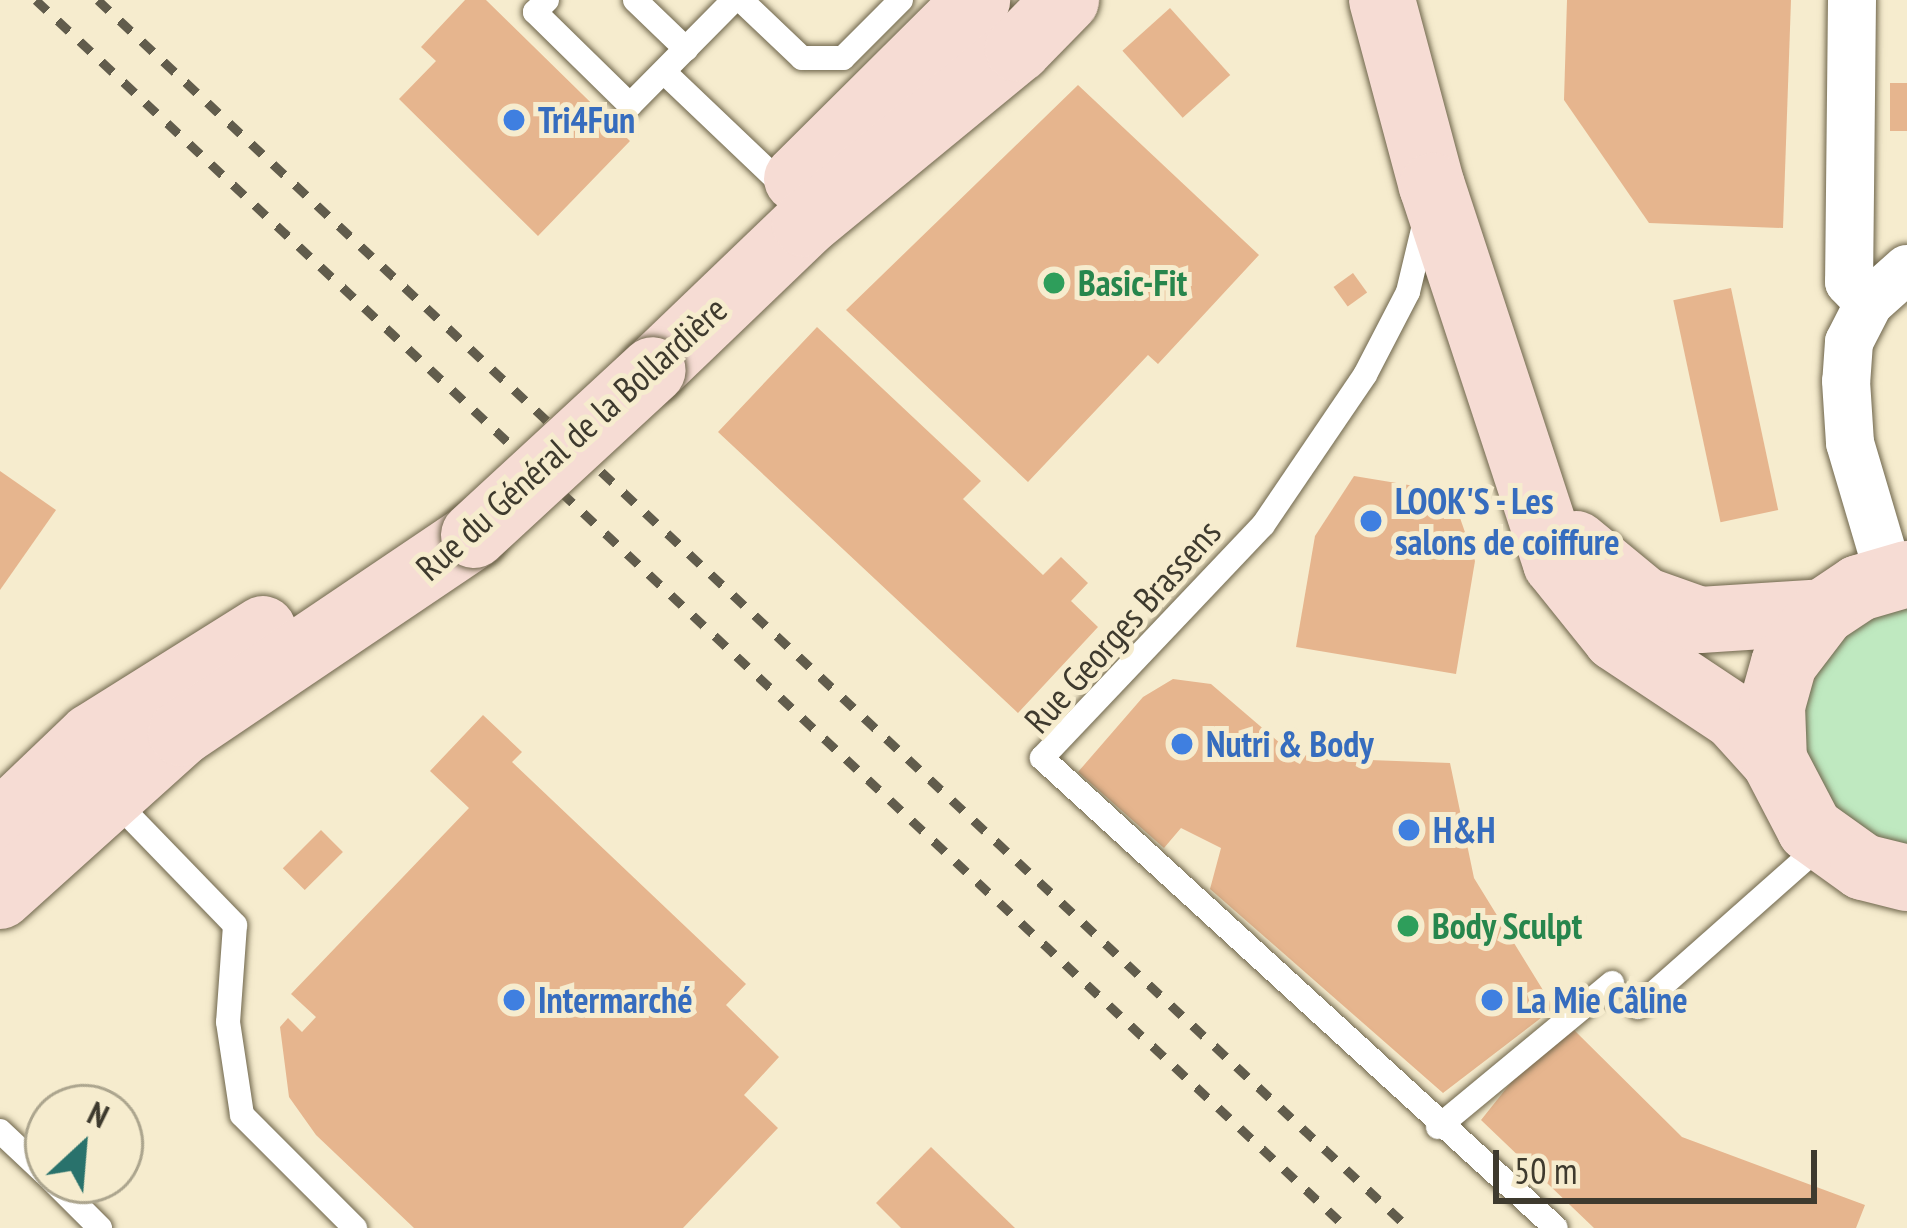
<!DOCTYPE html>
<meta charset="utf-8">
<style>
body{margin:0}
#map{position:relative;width:1907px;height:1228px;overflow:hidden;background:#f6ecce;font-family:"PT Sans Narrow",sans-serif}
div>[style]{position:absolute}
.green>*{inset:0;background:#bfe9c0}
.building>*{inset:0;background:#e6b58e;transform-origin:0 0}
.roads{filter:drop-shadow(0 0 3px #6e654b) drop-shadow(0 0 3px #6e654b)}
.service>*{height:24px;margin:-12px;padding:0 12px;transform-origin:12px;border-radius:12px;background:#fff}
.minor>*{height:48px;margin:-24px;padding:0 24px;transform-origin:24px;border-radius:24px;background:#fff}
.secondary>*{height:66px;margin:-33px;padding:0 33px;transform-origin:33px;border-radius:33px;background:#f6dcd4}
.rail>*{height:9px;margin-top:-4.5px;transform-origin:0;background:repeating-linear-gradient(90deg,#615c4c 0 15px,transparent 0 30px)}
.bridges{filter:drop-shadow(0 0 3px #6e654b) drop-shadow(0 0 3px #6e654b)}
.secondary-bridge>*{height:66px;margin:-33px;padding:0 33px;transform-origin:33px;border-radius:33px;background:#f6dcd4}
.dots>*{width:33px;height:33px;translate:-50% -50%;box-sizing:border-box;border:6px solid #f6ecce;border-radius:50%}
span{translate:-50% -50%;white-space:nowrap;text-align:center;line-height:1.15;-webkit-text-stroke:10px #f6ecce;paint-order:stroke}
.shop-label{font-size:36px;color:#366cbe;font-weight:700}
.left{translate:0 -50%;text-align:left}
.leisure-label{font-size:36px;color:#27864d;font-weight:700}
.street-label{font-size:36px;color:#3e3a2e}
.north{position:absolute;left:24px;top:1084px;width:120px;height:120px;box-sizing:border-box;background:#f6ecce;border:3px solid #aca58e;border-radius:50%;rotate:26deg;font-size:33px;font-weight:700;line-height:48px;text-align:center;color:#3e3a2e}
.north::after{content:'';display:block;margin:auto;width:42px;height:54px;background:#29726c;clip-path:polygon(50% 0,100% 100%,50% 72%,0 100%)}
.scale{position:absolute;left:1493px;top:1150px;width:324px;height:54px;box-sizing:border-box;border:6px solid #3e3a2e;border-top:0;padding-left:15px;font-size:36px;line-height:42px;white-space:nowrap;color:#3e3a2e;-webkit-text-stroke:9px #f6ecce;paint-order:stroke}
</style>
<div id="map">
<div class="green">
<div style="clip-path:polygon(1907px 604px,1907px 849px,1842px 820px,1803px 754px,1802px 709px,1827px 650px,1871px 614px)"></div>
</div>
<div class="building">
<div style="clip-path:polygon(465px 0,486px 0,630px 141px,538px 236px,399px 99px,436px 61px,421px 47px)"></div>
<div style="clip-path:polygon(1567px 0,1791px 0,1783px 228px,1649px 223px,1564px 100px)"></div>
<div style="left:1170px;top:8px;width:90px;height:64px;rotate:48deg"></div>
<div style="left:1890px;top:83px;width:17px;height:48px"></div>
<div style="clip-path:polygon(1078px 85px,1259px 255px,1158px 364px,1148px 355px,1028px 482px,846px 310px)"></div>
<div style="left:1353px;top:273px;width:24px;height:24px;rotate:54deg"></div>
<div style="left:1731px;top:288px;width:227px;height:59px;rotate:78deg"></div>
<div style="clip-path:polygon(817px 327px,981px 481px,963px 499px,1043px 575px,1061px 557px,1088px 583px,1071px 601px,1098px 627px,1018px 713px,718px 432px)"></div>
<div style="clip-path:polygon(0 471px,56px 510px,0 590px)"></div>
<div style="clip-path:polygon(1354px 476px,1451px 492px,1475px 561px,1456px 674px,1296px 647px,1315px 536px)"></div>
<div style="clip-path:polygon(1173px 679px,1211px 684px,1281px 744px,1316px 758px,1450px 763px,1474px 878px,1554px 1008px,1443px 1093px,1210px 889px,1221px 848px,1181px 828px,1164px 848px,1078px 772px,1143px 697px)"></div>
<div style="clip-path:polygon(483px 715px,522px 752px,512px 762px,746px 984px,726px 1005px,779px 1057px,744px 1095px,778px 1128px,683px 1228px,414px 1228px,316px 1135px,289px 1097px,280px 1027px,288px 1018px,302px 1032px,316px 1017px,291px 994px,469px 808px,430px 771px)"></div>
<div style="left:321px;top:830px;width:31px;height:54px;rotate:45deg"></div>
<div style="clip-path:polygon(1571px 1027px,1682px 1137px,1865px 1205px,1856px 1228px,1594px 1228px,1481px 1120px,1525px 1065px)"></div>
<div style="clip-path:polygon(931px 1147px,1015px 1228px,901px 1228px,876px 1203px)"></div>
</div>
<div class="roads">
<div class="service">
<div style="left:547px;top:0;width:17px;rotate:135deg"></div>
<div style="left:535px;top:12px;width:133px;rotate:44.4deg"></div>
<div style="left:630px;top:105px;width:148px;rotate:-45.3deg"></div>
<div style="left:635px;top:0;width:71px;rotate:43.9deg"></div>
<div style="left:741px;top:0;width:84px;rotate:43.6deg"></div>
<div style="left:802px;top:58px;width:41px"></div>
<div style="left:843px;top:58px;width:82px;rotate:-45deg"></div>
<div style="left:664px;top:72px;width:170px;rotate:43.6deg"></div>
<div style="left:1425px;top:221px;width:73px;rotate:103.5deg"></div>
<div style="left:1408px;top:292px;width:93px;rotate:117.4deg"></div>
<div style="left:1365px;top:375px;width:181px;rotate:124.2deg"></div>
<div style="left:1263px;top:525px;width:321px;rotate:133.5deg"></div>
<div style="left:1042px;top:758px;width:696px;rotate:42.44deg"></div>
<div style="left:114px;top:800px;width:174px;rotate:45.9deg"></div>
<div style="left:235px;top:925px;width:97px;rotate:94.1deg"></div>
<div style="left:228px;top:1022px;width:94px;rotate:81.4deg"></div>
<div style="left:242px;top:1115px;width:160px;rotate:45deg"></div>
<div style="left:1638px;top:1007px;width:246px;rotate:-41.5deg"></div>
<div style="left:1438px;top:1127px;width:226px;rotate:-39.6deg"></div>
<div style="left:0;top:1131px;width:66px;rotate:43.2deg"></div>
<div style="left:52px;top:1180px;width:68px;rotate:45deg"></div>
</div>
<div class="minor">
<div style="left:1852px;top:0;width:282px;rotate:90.6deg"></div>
<div style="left:1849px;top:282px;width:29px;rotate:46deg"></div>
<div style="left:1869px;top:303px;width:44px;rotate:117.1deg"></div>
<div style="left:1849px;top:342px;width:39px;rotate:94deg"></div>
<div style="left:1846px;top:381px;width:62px;rotate:86.3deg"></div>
<div style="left:1850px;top:443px;width:141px;rotate:73.5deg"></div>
<div style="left:1869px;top:303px;width:51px;rotate:-41.8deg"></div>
</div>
<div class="secondary">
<div style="left:1382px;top:0;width:193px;rotate:75deg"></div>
<div style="left:1432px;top:186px;width:397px;rotate:71.8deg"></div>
<div style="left:1556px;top:563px;width:96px;rotate:51.3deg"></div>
<div style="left:1616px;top:638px;width:143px;rotate:33.6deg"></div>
<div style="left:1735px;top:717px;width:58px;rotate:47.8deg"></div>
<div style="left:797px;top:179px;width:254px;rotate:-44.8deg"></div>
<div style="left:653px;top:370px;width:211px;rotate:-43.8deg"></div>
<div style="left:805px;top:224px;width:276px;rotate:-39.4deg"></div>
<div style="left:1018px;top:49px;width:69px;rotate:-45.6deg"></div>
<div style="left:1576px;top:544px;width:88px;rotate:39.5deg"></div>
<div style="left:1644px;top:600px;width:59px;rotate:19.7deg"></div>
<div style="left:1700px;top:620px;width:123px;rotate:-3.7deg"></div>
<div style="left:1907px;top:574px;width:50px;rotate:163.7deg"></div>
<div style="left:1859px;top:588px;width:43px;rotate:146.3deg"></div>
<div style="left:1823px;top:612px;width:64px;rotate:127.4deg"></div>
<div style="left:1784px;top:663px;width:45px;rotate:105.6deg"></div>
<div style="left:1772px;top:706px;width:54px;rotate:87.9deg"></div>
<div style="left:1774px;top:760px;width:78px;rotate:62.4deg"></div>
<div style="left:1810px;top:829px;width:65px;rotate:35.6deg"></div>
<div style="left:1863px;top:867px;width:45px;rotate:14deg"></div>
<div style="left:0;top:824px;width:126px;rotate:-43.7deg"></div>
<div style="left:91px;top:737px;width:203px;rotate:-32.1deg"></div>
<div style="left:0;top:896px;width:244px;rotate:-42deg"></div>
<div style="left:181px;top:733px;width:354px;rotate:-34deg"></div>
</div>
</div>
<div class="rail">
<div style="left:36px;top:0;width:1796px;rotate:43.13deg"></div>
<div style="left:98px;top:0;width:1796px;rotate:43.13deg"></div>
</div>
<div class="bridges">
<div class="secondary-bridge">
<div style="left:474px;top:535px;width:243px;rotate:-42.7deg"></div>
</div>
</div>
<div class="dots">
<div style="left:514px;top:120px;background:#3f7fe0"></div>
<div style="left:1054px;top:283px;background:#2e9e5b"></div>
<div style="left:1371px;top:521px;background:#3f7fe0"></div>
<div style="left:1182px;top:744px;background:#3f7fe0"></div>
<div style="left:1409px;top:830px;background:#3f7fe0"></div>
<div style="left:1408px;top:926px;background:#2e9e5b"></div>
<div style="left:514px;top:1000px;background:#3f7fe0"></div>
<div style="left:1492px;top:1000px;background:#3f7fe0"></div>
</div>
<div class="shop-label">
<span class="left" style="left:538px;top:120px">Tri4Fun</span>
<span class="left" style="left:1395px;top:521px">LOOK'S - Les<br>salons de coiffure</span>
<span class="left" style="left:1206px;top:744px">Nutri &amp; Body</span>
<span class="left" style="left:1433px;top:830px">H&amp;H</span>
<span class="left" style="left:538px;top:1000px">Intermarché</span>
<span class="left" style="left:1516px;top:1000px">La Mie Câline</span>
</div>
<div class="leisure-label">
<span class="left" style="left:1078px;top:283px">Basic-Fit</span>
<span class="left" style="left:1432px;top:926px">Body Sculpt</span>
</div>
<div class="street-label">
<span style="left:571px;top:438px;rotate:-42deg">Rue du Général de la Bollardière</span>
<span style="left:1122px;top:626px;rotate:-48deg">Rue Georges Brassens</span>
</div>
<div class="north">N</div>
<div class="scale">50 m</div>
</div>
